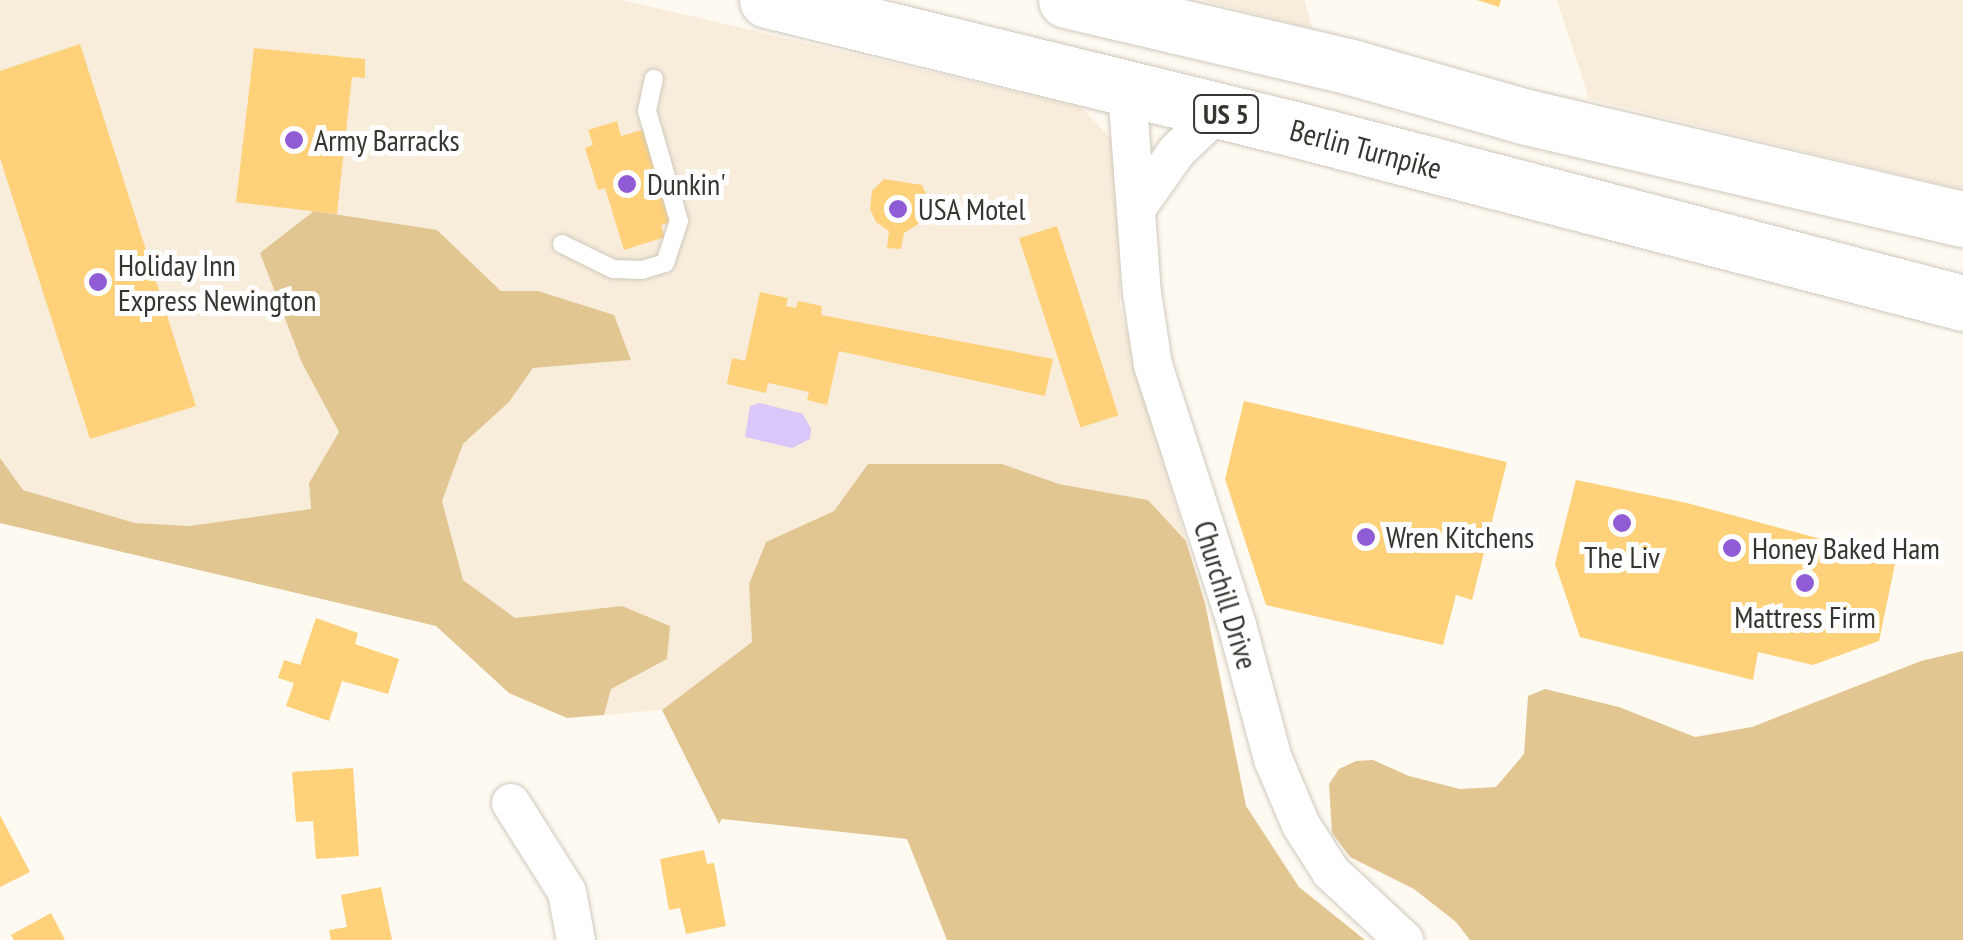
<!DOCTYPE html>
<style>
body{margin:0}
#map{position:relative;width:1963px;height:940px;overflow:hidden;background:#fffaf1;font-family:"PT Sans Narrow",sans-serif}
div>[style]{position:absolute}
.built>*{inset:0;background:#f8eddb}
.green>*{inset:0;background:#e2c692}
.water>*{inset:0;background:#d8c7f8}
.building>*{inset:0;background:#ffd17a;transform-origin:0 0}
.roads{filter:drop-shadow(0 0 2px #cfc9be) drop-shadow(0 0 2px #cfc9be)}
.lane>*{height:18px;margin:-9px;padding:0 9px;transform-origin:9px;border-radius:9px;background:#fff}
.street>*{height:38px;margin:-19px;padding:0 19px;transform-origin:19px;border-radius:19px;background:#fff}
.highway>*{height:55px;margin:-27.5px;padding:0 27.5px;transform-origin:27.5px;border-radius:27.5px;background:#fff}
.dots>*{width:28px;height:28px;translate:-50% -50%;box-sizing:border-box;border:5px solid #fff;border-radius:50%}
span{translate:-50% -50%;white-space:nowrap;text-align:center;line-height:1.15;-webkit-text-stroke:10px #fff;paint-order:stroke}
.shield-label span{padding:2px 8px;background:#fff;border:2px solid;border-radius:8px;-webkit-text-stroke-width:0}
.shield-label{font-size:28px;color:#373530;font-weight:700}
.poi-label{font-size:30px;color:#373530}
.left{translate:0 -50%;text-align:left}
.street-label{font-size:30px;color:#373530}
</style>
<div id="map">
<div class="built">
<div style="clip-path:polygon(0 0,622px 0,1081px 107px,1113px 141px,1121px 190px,1120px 305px,1186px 541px,1148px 500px,1059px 484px,1002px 464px,868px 464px,834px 511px,766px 542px,749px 584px,752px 642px,662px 710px,604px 715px,610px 689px,667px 659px,562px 615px,515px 619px,463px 580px,442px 501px,463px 444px,509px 402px,533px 368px,630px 360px,538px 291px,501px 291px,437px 230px,302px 363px,339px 433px,309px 483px,311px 510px,189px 526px,135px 523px,23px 490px,0 466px)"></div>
<div style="clip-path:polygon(1203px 0,1304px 0,1313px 29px)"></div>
<div style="clip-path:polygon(1557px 0,1963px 0,1963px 190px,1589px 99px)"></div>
</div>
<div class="green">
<div style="clip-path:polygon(314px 211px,437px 230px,501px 291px,538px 291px,614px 315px,631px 360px,533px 368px,509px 402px,463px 444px,442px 501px,463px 580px,515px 618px,622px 606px,670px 626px,667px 659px,611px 689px,604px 715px,567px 718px,509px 693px,436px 626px,0 523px,0 458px,23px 490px,135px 523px,189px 526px,311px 509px,309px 483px,339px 432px,302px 363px,260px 253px)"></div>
<div style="clip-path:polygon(868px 464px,1002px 464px,1059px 484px,1148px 500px,1186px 541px,1205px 603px,1246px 806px,1299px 887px,1365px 940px,947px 940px,907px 839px,722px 819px,719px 824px,662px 710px,752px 642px,749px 584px,766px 542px,834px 511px)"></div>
<div style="clip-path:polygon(1963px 651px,1963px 940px,1470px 940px,1456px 922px,1414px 889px,1350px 857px,1332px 833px,1329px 784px,1339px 769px,1356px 761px,1373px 760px,1409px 776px,1460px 789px,1496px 787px,1524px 754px,1528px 696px,1545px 689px,1619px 707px,1695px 737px,1752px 727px,1921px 661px)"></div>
</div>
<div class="water">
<div style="clip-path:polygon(760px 403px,803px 414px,811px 429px,810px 439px,792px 448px,745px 437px,750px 406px)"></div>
</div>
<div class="building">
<div style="clip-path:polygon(1477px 0,1501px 0,1499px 7px)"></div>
<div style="clip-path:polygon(80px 44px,196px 406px,90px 439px,0 158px,0 71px)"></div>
<div style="clip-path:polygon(254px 48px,365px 59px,365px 78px,352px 77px,337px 214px,236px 202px)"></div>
<div style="clip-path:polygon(617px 121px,621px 136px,645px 129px,672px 222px,661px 225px,665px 237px,624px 250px,605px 188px,598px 190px,585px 148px,593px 145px,588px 130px)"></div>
<div style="clip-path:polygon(884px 179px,922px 185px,928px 198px,923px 221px,904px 233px,901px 249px,887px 248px,889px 231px,876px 222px,870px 209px,872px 191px)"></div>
<div style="left:1057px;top:226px;width:199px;height:40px;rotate:72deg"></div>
<div style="clip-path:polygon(760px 292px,788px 298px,786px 306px,796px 308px,798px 301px,822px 306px,821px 315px,1053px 359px,1045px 396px,839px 351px,827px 405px,807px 400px,809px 392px,768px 383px,766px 393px,727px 384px,732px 358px,745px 361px)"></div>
<div style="clip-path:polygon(1244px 401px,1507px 462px,1472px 600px,1456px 595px,1443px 645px,1266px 605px,1225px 479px)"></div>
<div style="clip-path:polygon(1576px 480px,1687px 503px,1896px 559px,1879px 641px,1813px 665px,1758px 652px,1753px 680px,1580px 637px,1555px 564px)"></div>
<div style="clip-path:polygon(316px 618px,358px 633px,355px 644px,399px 659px,388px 694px,342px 681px,329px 721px,286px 706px,294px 683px,278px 678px,284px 660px,300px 665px)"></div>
<div style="clip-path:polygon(353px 768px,359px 856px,316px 859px,313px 821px,296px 822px,292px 772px)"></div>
<div style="clip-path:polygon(0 815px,30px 872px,0 887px)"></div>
<div style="clip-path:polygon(704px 850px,707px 864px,714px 863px,726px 926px,686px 934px,680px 908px,669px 910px,660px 859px)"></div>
<div style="clip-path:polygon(381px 887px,392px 940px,331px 940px,329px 930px,347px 927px,341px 895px)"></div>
<div style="clip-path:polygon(51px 913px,65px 940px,14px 940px,11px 935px)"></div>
</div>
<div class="roads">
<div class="lane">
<div style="left:562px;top:244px;width:57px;rotate:26.1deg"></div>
<div style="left:613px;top:269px;width:29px;rotate:2deg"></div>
<div style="left:642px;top:270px;width:24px;rotate:-17deg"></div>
<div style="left:665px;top:263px;width:44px;rotate:-71.6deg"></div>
<div style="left:679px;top:221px;width:115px;rotate:-106.2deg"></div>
<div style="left:647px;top:111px;width:33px;rotate:-78deg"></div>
</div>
<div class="street">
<div style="left:1127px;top:90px;width:204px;rotate:85.8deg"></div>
<div style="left:1142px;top:293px;width:73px;rotate:81.3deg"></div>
<div style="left:1153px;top:365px;width:273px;rotate:72.1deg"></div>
<div style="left:1237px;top:625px;width:139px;rotate:75deg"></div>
<div style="left:1273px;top:759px;width:72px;rotate:67deg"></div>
<div style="left:1301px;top:825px;width:56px;rotate:57.4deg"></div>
<div style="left:1331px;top:872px;width:100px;rotate:43deg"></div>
<div style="left:1136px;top:209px;width:71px;rotate:-54.7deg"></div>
<div style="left:1177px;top:151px;width:57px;rotate:-43.6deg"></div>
<div style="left:511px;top:803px;width:105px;rotate:57.8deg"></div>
<div style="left:567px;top:892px;width:49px;rotate:79.4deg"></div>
</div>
<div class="highway">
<div style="left:767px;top:0;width:547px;rotate:13.76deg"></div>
<div style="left:1298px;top:130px;width:687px;rotate:14.58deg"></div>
<div style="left:1066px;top:0;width:293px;rotate:13.2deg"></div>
<div style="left:1351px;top:67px;width:183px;rotate:15.9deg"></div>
<div style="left:1527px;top:117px;width:448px;rotate:13.2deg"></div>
</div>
</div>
<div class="dots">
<div style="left:294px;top:140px;background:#905cd5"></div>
<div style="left:627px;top:184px;background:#905cd5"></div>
<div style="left:898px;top:209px;background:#905cd5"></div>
<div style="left:98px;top:282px;background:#905cd5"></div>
<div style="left:1622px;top:523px;background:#905cd5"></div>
<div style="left:1366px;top:537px;background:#905cd5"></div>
<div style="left:1732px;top:548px;background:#905cd5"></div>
<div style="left:1805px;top:583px;background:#905cd5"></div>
</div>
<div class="shield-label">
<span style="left:1226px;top:114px">US 5</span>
</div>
<div class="poi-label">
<span class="left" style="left:314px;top:140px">Army Barracks</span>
<span class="left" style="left:647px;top:184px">Dunkin'</span>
<span class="left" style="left:918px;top:209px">USA Motel</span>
<span class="left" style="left:118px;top:282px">Holiday Inn<br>Express Newington</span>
<span class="left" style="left:1386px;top:537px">Wren Kitchens</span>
<span class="left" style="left:1752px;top:548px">Honey Baked Ham</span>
<span style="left:1622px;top:557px">The Liv</span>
<span style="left:1805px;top:617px">Mattress Firm</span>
</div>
<div class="street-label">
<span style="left:1366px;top:149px;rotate:15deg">Berlin Turnpike</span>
<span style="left:1226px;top:595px;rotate:73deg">Churchill Drive</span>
</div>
</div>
